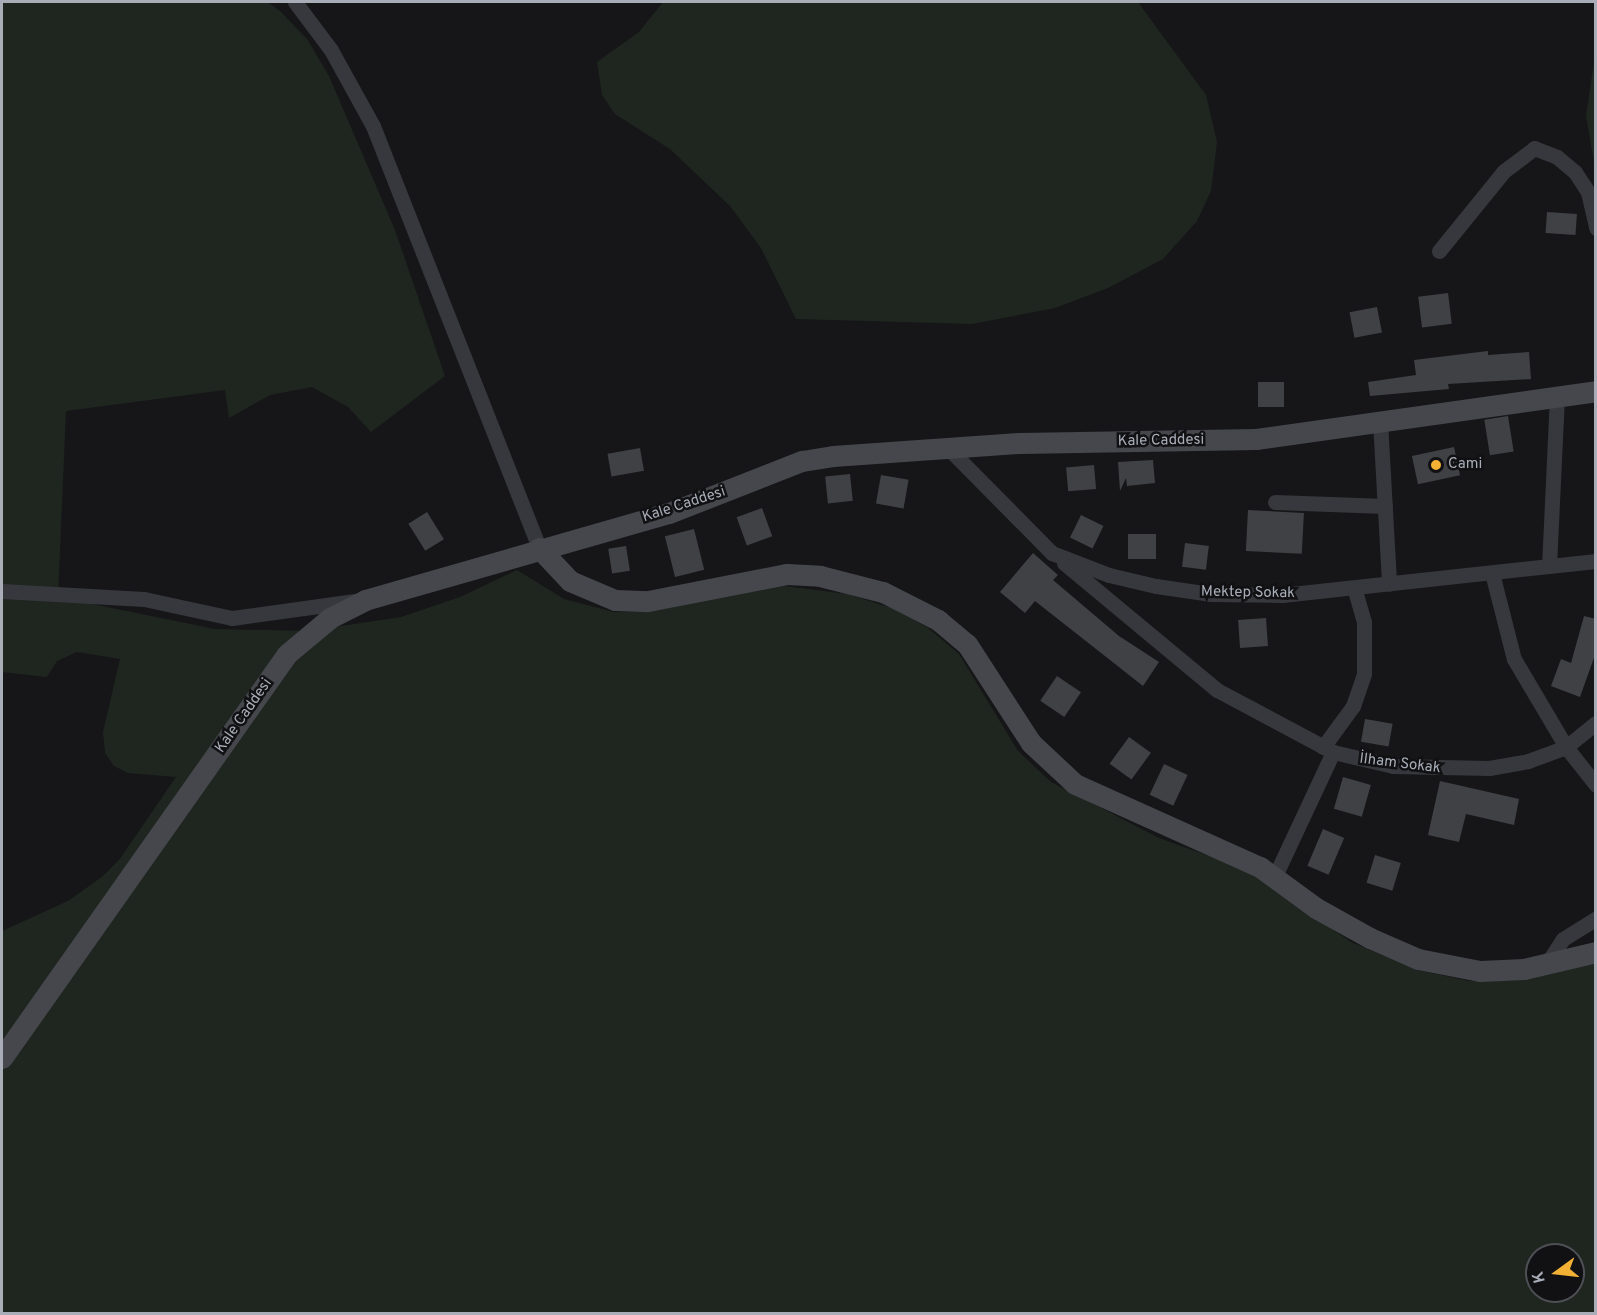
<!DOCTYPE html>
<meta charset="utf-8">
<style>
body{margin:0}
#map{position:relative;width:1597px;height:1315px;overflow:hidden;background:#161618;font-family:Overpass,sans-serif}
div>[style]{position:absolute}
.green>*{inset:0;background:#1e261f}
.building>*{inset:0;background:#404145;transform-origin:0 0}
.street>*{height:15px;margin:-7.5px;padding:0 7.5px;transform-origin:7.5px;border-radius:7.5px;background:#37383d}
.secondary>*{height:21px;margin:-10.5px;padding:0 10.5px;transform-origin:10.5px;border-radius:10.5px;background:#45474d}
.dots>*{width:16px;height:16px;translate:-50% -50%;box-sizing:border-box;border:3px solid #111113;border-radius:50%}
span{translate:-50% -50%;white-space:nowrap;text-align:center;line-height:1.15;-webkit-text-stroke:5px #111113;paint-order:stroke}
.street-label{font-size:15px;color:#a8adb8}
.poi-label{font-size:15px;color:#a8adb8}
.left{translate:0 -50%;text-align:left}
.frame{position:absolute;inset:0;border:3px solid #a8adb8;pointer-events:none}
.north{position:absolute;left:1525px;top:1243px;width:60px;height:60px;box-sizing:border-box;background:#111113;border:2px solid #4d4f55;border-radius:50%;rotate:255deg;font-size:16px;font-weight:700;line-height:24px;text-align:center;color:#a8adb8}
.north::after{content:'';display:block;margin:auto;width:21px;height:27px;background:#f2b134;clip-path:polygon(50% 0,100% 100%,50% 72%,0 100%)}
</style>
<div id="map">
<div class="green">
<div style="clip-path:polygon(evenodd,2px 2px,268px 2px,281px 12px,307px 39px,329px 76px,395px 230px,445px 376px,371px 432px,348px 407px,312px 387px,270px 395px,229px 418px,225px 390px,66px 411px,58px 597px,215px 629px,308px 631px,401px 617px,460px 597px,517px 570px,564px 599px,614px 612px,644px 612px,785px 586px,847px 594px,892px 608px,927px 627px,959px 654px,1018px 751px,1051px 782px,1159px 838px,1245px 869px,1351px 942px,1417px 970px,1469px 981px,1519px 980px,1595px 961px,1595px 1313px,2px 1314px,2px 931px,68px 901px,103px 876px,119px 860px,176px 777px,128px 773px,114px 766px,105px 753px,103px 732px,120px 659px,77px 652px,57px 661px,47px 677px,2px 672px,2px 2px,1537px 1255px,1573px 1255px,1573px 1291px,1537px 1291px,1537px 1255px)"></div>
<div style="clip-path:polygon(663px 2px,1138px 2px,1206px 95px,1217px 142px,1211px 191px,1197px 221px,1163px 259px,1108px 288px,1055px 308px,972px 324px,796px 319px,761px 248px,730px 206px,670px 149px,615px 114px,602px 95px,597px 62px,639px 32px)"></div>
<div style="clip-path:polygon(1595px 55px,1595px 168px,1586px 116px)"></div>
</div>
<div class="building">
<div style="left:1547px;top:212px;width:30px;height:21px;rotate:4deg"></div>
<div style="left:1448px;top:293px;width:31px;height:30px;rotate:83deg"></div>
<div style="left:1377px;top:307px;width:26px;height:28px;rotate:79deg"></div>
<div style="clip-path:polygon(1488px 351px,1488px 355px,1529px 352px,1531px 379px,1448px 384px,1449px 389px,1370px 396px,1368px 382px,1416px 375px,1414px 360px)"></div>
<div style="left:1258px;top:382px;width:26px;height:25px"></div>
<div style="left:1508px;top:416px;width:36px;height:24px;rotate:81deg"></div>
<div style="left:1454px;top:447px;width:29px;height:43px;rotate:78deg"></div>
<div style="left:640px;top:448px;width:23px;height:33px;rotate:80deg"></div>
<div style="clip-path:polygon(1153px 460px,1155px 483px,1127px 486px,1126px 478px,1120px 491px,1118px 462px)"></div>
<div style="left:1094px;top:465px;width:24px;height:28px;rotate:85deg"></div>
<div style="left:850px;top:474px;width:27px;height:25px;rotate:84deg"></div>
<div style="left:881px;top:475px;width:28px;height:29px;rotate:10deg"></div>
<div style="left:762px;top:508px;width:30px;height:27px;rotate:70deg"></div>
<div style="left:1248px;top:510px;width:56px;height:41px;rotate:3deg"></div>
<div style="left:427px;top:512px;width:32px;height:22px;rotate:58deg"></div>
<div style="left:1081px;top:515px;width:25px;height:25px;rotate:26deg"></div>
<div style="left:694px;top:529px;width:42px;height:30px;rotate:76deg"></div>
<div style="left:1128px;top:534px;width:28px;height:25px"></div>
<div style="left:1185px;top:543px;width:24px;height:24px;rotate:7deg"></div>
<div style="left:626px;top:546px;width:25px;height:18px;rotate:81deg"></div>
<div style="clip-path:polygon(1033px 553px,1058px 575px,1053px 580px,1119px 636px,1159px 662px,1143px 686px,1035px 601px,1025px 613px,1000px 592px)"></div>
<div style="clip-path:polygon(1584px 616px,1596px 619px,1596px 652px,1580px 697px,1551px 686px,1561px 659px,1571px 663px)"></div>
<div style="left:1266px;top:618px;width:28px;height:28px;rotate:86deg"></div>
<div style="left:1057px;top:676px;width:29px;height:30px;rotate:34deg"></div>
<div style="left:1365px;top:719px;width:28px;height:23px;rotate:10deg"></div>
<div style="left:1129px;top:737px;width:27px;height:33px;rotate:36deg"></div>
<div style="left:1164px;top:764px;width:26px;height:34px;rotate:25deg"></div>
<div style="left:1343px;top:777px;width:29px;height:33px;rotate:16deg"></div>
<div style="clip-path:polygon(1440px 781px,1519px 799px,1514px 825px,1466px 814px,1459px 842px,1428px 835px)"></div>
<div style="left:1323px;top:829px;width:23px;height:40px;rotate:23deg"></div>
<div style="left:1375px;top:855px;width:27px;height:29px;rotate:17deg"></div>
</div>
<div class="street">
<div style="left:295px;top:2px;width:60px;rotate:53.1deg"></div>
<div style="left:331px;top:50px;width:87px;rotate:61.1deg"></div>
<div style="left:373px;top:126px;width:453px;rotate:68.5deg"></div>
<div style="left:1439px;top:251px;width:103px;rotate:-50.9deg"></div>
<div style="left:1504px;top:171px;width:38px;rotate:-37deg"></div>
<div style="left:1534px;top:148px;width:25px;rotate:21deg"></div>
<div style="left:1557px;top:157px;width:23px;rotate:40deg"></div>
<div style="left:1575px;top:172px;width:24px;rotate:57deg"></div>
<div style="left:1588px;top:192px;width:37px;rotate:77deg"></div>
<div style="left:1380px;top:421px;width:163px;rotate:86.8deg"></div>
<div style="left:948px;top:448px;width:148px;rotate:45.3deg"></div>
<div style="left:1052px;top:553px;width:61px;rotate:21.1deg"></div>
<div style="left:1109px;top:575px;width:48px;rotate:13.2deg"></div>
<div style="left:1156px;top:586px;width:56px;rotate:8.3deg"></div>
<div style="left:1211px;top:594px;width:71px;rotate:0.8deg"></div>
<div style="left:1282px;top:595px;width:316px;rotate:-6.2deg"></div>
<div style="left:1275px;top:502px;width:110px;rotate:2.1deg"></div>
<div style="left:1064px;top:563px;width:199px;rotate:39.7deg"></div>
<div style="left:1217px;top:690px;width:132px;rotate:28.1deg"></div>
<div style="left:1549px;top:566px;width:170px;rotate:-87.3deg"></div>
<div style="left:1492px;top:573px;width:89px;rotate:75.7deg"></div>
<div style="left:1514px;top:659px;width:102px;rotate:59.4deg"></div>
<div style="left:1566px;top:747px;width:48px;rotate:51.7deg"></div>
<div style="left:2px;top:591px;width:142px;rotate:3.2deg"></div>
<div style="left:144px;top:599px;width:90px;rotate:12.2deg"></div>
<div style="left:232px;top:618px;width:124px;rotate:-7.9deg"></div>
<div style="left:1323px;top:747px;width:51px;rotate:-53.8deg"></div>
<div style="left:1353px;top:706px;width:34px;rotate:-71deg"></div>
<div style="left:1364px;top:674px;width:52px;rotate:-90deg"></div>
<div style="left:1364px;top:622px;width:35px;rotate:-106deg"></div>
<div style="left:1274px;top:878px;width:139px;rotate:-64.9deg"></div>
<div style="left:1333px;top:752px;width:62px;rotate:13.1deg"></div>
<div style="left:1393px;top:766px;width:96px;rotate:1.2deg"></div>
<div style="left:1489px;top:768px;width:40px;rotate:-10deg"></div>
<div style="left:1528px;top:761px;width:40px;rotate:-20.2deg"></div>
<div style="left:1566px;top:747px;width:38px;rotate:-39deg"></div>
<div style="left:1546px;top:965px;width:31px;rotate:-57deg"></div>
<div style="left:1563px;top:939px;width:39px;rotate:-32deg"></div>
</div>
<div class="secondary">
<div style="left:539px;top:548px;width:45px;rotate:46.8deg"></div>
<div style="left:570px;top:581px;width:49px;rotate:22.9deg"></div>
<div style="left:615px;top:600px;width:33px;rotate:2deg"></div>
<div style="left:648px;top:601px;width:142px;rotate:-11deg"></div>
<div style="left:787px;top:574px;width:33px;rotate:3deg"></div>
<div style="left:820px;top:576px;width:65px;rotate:14.3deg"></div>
<div style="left:883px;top:592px;width:62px;rotate:27deg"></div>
<div style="left:938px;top:620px;width:38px;rotate:40deg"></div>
<div style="left:967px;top:644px;width:118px;rotate:57.1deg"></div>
<div style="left:1031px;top:743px;width:60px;rotate:43deg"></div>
<div style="left:1075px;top:784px;width:203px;rotate:24.2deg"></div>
<div style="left:1260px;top:867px;width:69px;rotate:36.2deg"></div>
<div style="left:1316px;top:908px;width:62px;rotate:29.1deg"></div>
<div style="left:1370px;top:938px;width:52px;rotate:23.6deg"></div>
<div style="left:1418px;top:959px;width:63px;rotate:11deg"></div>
<div style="left:1480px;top:971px;width:44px;rotate:-2.6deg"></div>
<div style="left:1524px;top:969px;width:74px;rotate:-13.3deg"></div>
<div style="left:2px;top:1058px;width:494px;rotate:-54.8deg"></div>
<div style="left:287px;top:654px;width:56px;rotate:-39.9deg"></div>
<div style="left:330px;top:618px;width:39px;rotate:-27deg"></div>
<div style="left:365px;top:600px;width:316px;rotate:-16deg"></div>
<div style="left:669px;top:513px;width:143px;rotate:-21.4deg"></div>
<div style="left:802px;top:461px;width:31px;rotate:-9deg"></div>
<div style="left:833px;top:456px;width:187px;rotate:-4deg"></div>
<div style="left:1020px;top:443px;width:236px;rotate:-1deg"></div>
<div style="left:1256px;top:439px;width:343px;rotate:-8deg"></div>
</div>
<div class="dots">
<div style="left:1436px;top:465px;background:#f2b134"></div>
</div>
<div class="street-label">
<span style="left:1161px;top:441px;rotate:-1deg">Kale Caddesi</span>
<span style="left:684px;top:505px;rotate:-18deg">Kale Caddesi</span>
<span style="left:1248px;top:593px;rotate:1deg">Mektep Sokak</span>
<span style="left:244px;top:716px;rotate:-55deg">Kale Caddesi</span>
<span style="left:1400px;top:764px;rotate:7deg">İlham Sokak</span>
</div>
<div class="poi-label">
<span class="left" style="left:1448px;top:465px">Cami</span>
</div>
<div class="frame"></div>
<div class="north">K</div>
</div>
